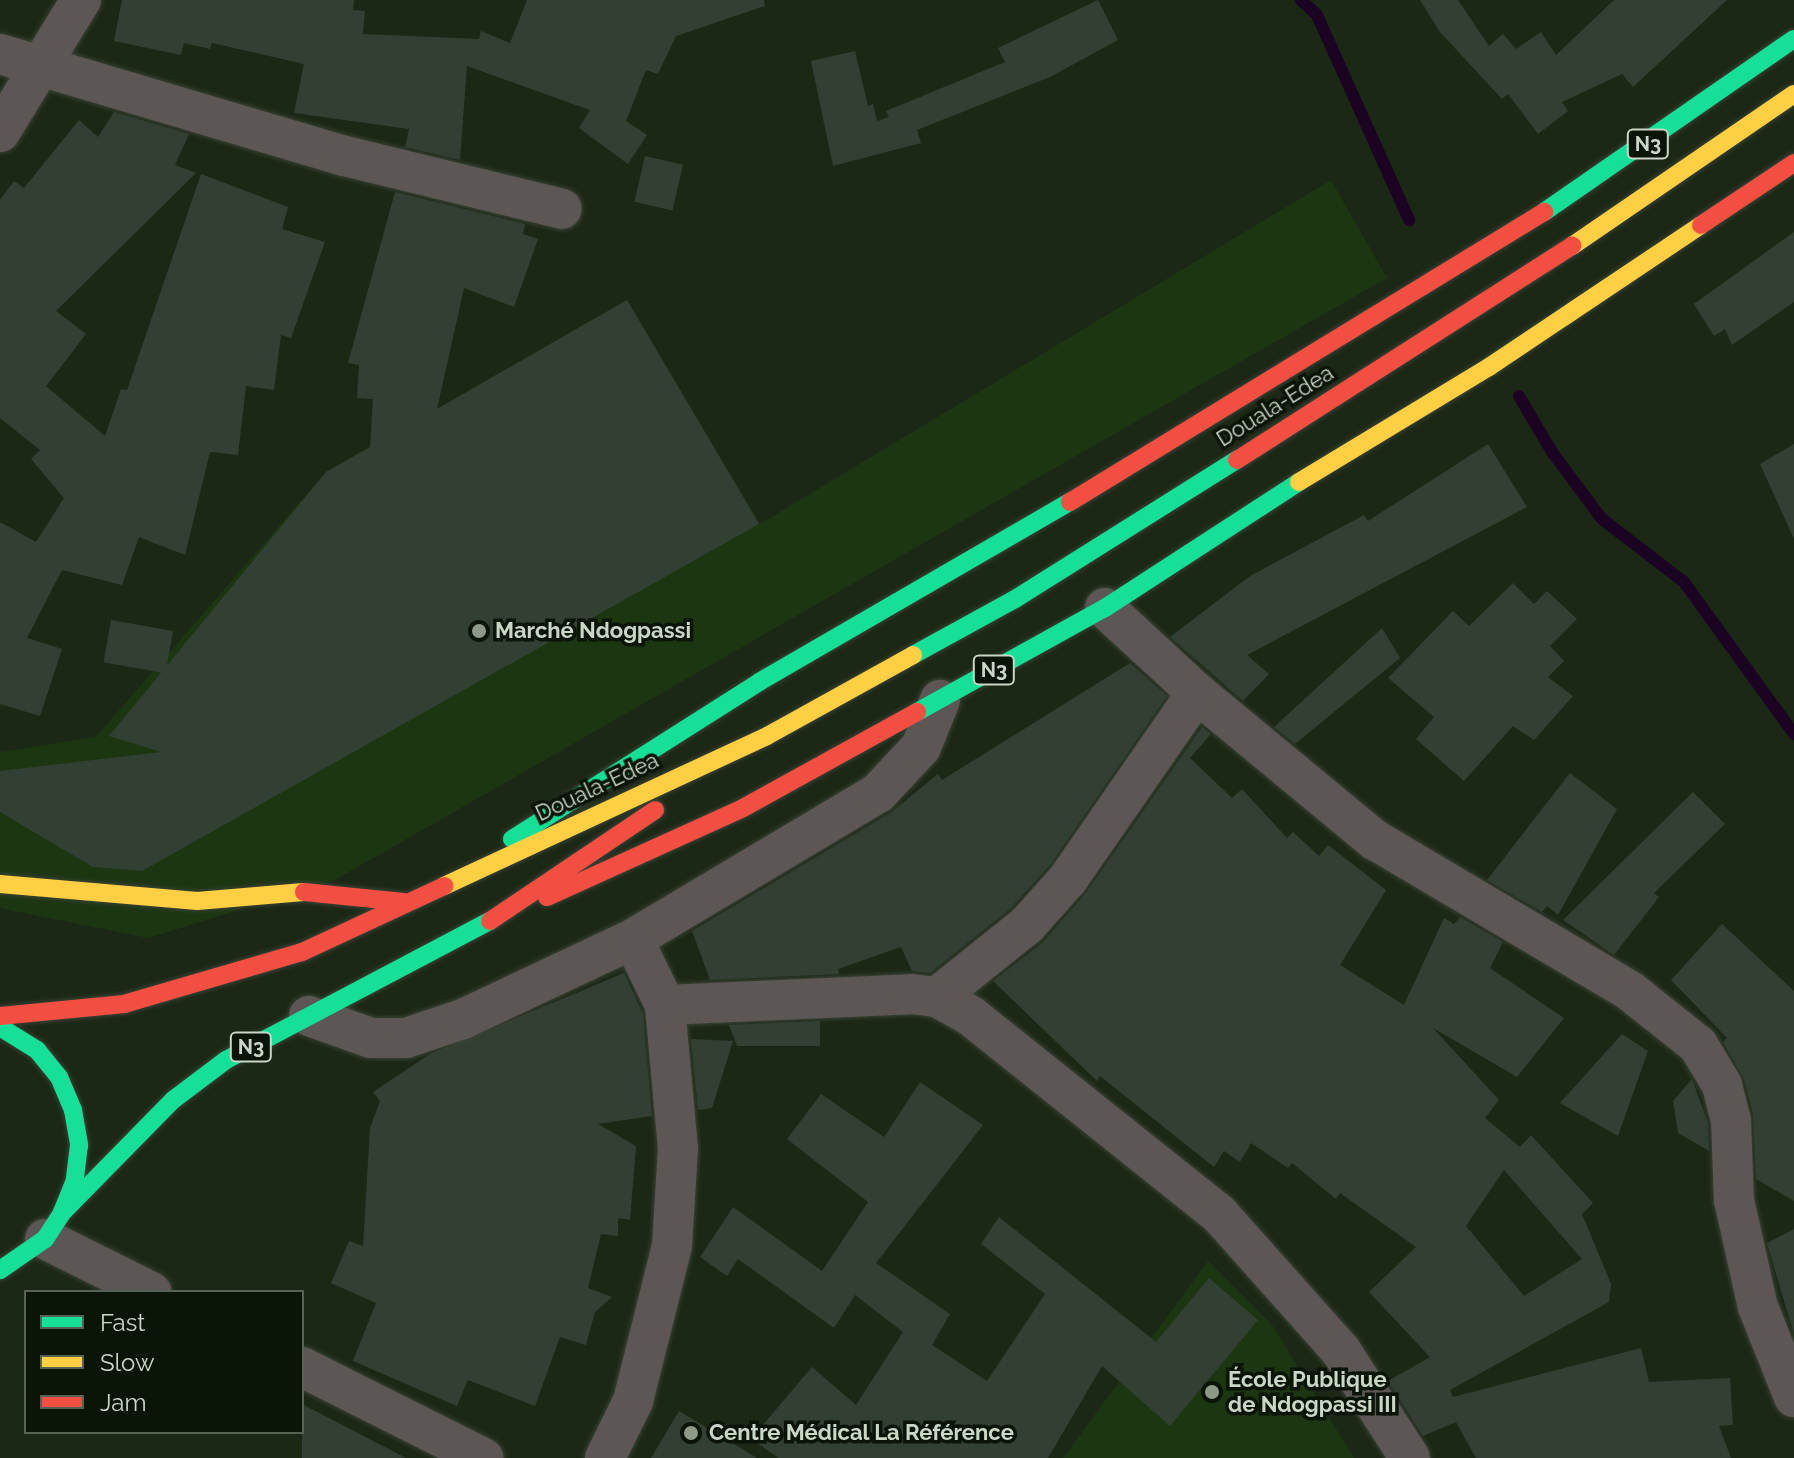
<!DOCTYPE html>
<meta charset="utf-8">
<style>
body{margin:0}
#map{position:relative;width:1794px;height:1458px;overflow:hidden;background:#1c2816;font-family:Raleway,sans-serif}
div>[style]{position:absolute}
.built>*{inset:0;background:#1c3612}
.stream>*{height:12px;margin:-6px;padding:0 6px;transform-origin:6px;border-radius:6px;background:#1b0422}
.building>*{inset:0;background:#324033;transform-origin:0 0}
.roads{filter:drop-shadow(0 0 2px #394234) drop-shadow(0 0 2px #394234)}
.street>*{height:40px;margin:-20px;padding:0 20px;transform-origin:20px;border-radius:20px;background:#5c5754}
.fast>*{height:18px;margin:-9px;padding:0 9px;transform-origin:9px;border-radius:9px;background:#16e098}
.slow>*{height:18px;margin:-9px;padding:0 9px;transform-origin:9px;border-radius:9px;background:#ffcf43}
.jam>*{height:18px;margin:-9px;padding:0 9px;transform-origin:9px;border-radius:9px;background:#f24e42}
.dots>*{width:22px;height:22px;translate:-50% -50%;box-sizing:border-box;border:4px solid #0a1407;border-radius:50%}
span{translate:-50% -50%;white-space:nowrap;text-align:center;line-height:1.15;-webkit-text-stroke:7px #0a1407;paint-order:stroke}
.shield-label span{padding:2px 6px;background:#0a1407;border:2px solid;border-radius:6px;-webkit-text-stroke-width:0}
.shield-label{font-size:20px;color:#c9d8c4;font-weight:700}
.street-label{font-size:22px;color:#c9d8c4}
.poi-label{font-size:22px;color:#c9d8c4;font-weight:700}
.left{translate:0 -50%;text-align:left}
.legend{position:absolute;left:24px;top:1290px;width:280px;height:144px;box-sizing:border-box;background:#0a1407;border:2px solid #566253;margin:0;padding:10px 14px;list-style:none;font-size:24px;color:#c9d8c4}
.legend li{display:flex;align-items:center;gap:16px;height:40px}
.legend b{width:40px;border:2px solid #566253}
</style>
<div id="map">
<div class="built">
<div style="clip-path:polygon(1331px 180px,1387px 278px,333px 881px,148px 938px,0 908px,0 752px,96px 737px,326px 472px,627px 300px,760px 524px)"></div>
<div style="clip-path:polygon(1208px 1261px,1272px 1325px,1354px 1458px,1063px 1458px)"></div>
</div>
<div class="stream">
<div style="left:1301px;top:0;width:22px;rotate:43deg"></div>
<div style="left:1317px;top:15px;width:225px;rotate:65.8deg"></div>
<div style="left:1519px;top:396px;width:65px;rotate:59.5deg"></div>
<div style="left:1552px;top:452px;width:84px;rotate:53.3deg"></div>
<div style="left:1602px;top:519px;width:103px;rotate:37.5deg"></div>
<div style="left:1684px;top:582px;width:188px;rotate:54.1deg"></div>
</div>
<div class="building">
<div style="clip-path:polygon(122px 0,354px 0,353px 10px,365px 11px,363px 34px,479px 39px,481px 31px,510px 43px,527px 0,764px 0,765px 6px,676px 36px,658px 74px,646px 70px,626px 121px,647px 135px,628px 164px,579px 128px,590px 110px,467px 66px,460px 160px,405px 147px,409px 129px,294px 113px,304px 64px,212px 43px,210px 49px,184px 43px,181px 55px,114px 41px)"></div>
<div style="clip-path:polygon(1098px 0,1118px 40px,1050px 77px,917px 130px,921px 143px,833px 166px,811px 61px,855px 51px,868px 106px,873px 104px,877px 121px,889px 117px,886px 111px,1005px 62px,998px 48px)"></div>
<div style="clip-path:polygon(1420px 0,1458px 0,1489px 46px,1503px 34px,1516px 49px,1541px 32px,1556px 55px,1614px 0,1727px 0,1633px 87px,1622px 74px,1562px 102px,1568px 111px,1538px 134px,1508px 94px,1502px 99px,1440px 32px)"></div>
<div style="clip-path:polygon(114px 112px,189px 134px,175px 165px,196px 173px,56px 311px,86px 334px,46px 386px,105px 436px,121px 389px,127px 390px,201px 174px,288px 207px,282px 229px,325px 242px,291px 338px,281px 335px,274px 390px,246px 386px,238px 455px,210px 452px,185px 555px,139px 537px,122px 585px,62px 570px,27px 638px,62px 649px,40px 716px,0 704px,0 522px,36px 542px,64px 498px,31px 459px,40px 450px,0 418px,0 200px,14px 181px,24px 188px,79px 120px,98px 137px)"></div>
<div style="left:645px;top:156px;width:39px;height:47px;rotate:13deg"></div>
<div style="clip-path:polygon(395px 192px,525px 224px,523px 234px,538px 239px,514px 307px,464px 288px,437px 409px,627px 300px,759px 524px,142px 871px,93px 867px,0 812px,0 771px,161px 752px,109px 736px,326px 472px,370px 447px,373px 399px,357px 398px,359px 365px,348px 363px)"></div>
<div style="clip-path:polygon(1794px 232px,1794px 302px,1732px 345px,1725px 329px,1714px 336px,1694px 304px)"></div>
<div style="clip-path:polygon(1488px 444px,1527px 507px,1247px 655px,1269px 674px,1243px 701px,1170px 637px,1250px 576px,1364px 515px,1368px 521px)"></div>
<div style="clip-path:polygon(1794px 444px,1794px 539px,1760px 464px)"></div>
<div style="clip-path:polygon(1513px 583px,1534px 604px,1547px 591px,1577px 619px,1550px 646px,1564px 661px,1548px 677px,1573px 696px,1534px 740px,1513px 726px,1464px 781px,1416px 739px,1434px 717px,1388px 678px,1453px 611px,1469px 626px)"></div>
<div style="left:111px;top:620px;width:63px;height:43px;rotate:10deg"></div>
<div style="clip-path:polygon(1382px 628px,1400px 658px,1295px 744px,1274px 727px)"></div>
<div style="clip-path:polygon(1130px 663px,1167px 696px,1050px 865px,1011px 908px,930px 973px,912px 971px,901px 947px,838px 969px,839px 974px,710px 980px,692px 931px,890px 813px,938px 774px,942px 780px)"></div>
<div style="clip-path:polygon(evenodd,1202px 727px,1211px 734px,1190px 758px,1232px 798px,1242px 789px,1287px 838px,1293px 832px,1319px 856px,1328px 845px,1386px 890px,1340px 965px,1404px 1005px,1444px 918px,1454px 924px,1460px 917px,1503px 942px,1490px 968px,1564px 1018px,1517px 1077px,1433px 1028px,1499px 1100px,1485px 1118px,1520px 1147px,1531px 1135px,1593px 1203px,1582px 1214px,1611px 1284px,1609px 1302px,1450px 1390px,1453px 1397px,1641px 1348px,1649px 1382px,1730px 1378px,1733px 1425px,1719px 1426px,1731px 1458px,1476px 1458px,1456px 1422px,1423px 1436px,1388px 1381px,1430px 1357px,1369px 1292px,1416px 1247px,1340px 1193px,1336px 1199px,1292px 1163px,1288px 1168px,1251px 1143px,1240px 1162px,1224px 1151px,1214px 1167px,1100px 1076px,1097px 1081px,993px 981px,1042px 943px,1085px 894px,1202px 727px,1504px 1170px,1582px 1259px,1524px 1296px,1466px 1226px,1504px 1170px)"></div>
<div style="clip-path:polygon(1570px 773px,1617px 809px,1558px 915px,1547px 906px,1542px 912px,1487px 880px)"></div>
<div style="clip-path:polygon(1693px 792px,1725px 824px,1654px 893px,1659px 897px,1614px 955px,1563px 920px)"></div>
<div style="clip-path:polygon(1722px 924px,1794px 991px,1794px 1201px,1756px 1179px,1753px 1114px,1744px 1079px,1723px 1042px,1727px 1038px,1671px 980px)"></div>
<div style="clip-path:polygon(624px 973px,643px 1014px,652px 1116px,598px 1124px,636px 1146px,630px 1220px,618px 1218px,618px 1236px,601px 1234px,588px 1288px,612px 1297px,595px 1312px,586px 1345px,560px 1337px,535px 1406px,468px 1380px,457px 1406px,353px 1361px,376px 1303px,331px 1283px,349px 1241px,363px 1246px,370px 1128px,380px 1101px,373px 1092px,430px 1054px)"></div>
<div style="clip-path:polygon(820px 1021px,820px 1046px,737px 1046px,729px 1025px)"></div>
<div style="clip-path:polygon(1622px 1034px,1648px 1051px,1618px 1136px,1560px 1103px)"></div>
<div style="clip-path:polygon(691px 1039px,733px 1041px,712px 1108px,698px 1110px)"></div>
<div style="clip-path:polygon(1692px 1079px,1708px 1123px,1709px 1151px,1678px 1133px,1673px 1101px)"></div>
<div style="clip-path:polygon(920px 1082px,983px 1125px,876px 1263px,950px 1314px,932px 1345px,987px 1381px,1045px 1294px,981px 1244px,999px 1217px,1156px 1342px,1209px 1278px,1258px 1320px,1170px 1426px,1102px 1366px,1048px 1458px,779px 1458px,751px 1439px,812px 1367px,856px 1405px,903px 1332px,855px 1295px,834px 1328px,738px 1259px,727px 1276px,700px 1257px,733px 1207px,822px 1271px,868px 1202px,787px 1139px,821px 1094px,884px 1137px)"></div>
<div style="clip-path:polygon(1794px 1229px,1794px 1335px,1767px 1243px)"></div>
<div style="clip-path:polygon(302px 1404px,406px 1458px,302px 1458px)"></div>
<div style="clip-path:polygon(679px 1411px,757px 1458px,651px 1458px)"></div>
</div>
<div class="roads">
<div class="street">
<div style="left:0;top:54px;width:360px;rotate:16.5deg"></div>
<div style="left:345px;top:156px;width:223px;rotate:13.7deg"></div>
<div style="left:0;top:132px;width:155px;rotate:-58.5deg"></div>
<div style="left:1105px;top:608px;width:125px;rotate:42.7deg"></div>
<div style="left:1197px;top:693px;width:231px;rotate:39.6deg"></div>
<div style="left:1375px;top:840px;width:296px;rotate:30.6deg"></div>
<div style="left:1630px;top:991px;width:87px;rotate:38.5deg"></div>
<div style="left:1698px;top:1045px;width:47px;rotate:59deg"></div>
<div style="left:1722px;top:1085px;width:36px;rotate:76deg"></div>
<div style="left:1731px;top:1120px;width:80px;rotate:87.9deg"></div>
<div style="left:1734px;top:1200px;width:110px;rotate:77.4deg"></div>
<div style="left:1758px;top:1307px;width:97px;rotate:68.2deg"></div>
<div style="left:937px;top:997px;width:115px;rotate:-38.7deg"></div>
<div style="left:1027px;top:925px;width:62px;rotate:-48.3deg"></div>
<div style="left:1068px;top:879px;width:226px;rotate:-55.3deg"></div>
<div style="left:665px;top:1005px;width:247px;rotate:-2.5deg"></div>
<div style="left:912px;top:994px;width:25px;rotate:7deg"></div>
<div style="left:937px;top:997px;width:39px;rotate:29deg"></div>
<div style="left:971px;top:1016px;width:317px;rotate:38.6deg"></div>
<div style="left:1219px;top:1214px;width:183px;rotate:48.3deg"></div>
<div style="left:1341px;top:1351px;width:127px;rotate:57.2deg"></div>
<div style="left:309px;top:1016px;width:66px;rotate:19.5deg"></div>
<div style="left:371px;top:1038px;width:35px"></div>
<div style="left:406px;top:1038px;width:60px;rotate:-18.4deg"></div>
<div style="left:463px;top:1019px;width:188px;rotate:-25.2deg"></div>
<div style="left:633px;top:939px;width:285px;rotate:-30.8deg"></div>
<div style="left:878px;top:793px;width:63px;rotate:-46.9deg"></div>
<div style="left:921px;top:747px;width:51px;rotate:-68deg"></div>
<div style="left:45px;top:1239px;width:119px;rotate:26.6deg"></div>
<div style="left:302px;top:1367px;width:203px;rotate:26.7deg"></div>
<div style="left:605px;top:1458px;width:64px;rotate:-63.8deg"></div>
<div style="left:633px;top:1401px;width:160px;rotate:-75.9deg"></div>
<div style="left:672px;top:1246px;width:97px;rotate:-86.5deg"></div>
<div style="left:678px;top:1149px;width:145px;rotate:-95.2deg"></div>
<div style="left:665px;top:1005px;width:73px;rotate:-115.9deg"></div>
</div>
<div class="fast">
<div style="left:1544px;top:212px;width:304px;rotate:-34.7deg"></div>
<div style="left:913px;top:655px;width:116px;rotate:-28.8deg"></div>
<div style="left:1015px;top:599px;width:262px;rotate:-32.1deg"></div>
<div style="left:917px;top:712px;width:215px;rotate:-29deg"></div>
<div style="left:1105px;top:608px;width:231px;rotate:-33deg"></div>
<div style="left:512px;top:839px;width:293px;rotate:-32.4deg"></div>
<div style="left:759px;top:682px;width:359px;rotate:-30.1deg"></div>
<div style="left:0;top:1027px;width:44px;rotate:31.9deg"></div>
<div style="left:37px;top:1050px;width:35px;rotate:51deg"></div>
<div style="left:59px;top:1077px;width:36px;rotate:67deg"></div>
<div style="left:73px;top:1110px;width:36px;rotate:80deg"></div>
<div style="left:79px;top:1145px;width:35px;rotate:97deg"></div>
<div style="left:75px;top:1180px;width:35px;rotate:112deg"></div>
<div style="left:62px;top:1213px;width:31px;rotate:123deg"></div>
<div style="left:45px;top:1239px;width:55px;rotate:145.4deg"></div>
<div style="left:62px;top:1213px;width:158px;rotate:-45.5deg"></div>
<div style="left:173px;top:1100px;width:66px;rotate:-37deg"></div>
<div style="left:226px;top:1060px;width:298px;rotate:-27.8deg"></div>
</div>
<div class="slow">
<div style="left:1572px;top:246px;width:269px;rotate:-34.4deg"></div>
<div style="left:1299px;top:482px;width:222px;rotate:-31.2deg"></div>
<div style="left:1489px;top:367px;width:255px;rotate:-33.8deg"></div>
<div style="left:0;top:884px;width:198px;rotate:4.9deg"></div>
<div style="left:197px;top:901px;width:107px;rotate:-4.8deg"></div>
<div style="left:444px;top:886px;width:356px;rotate:-24.9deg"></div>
<div style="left:767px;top:736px;width:167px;rotate:-29deg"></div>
</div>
<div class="jam">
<div style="left:1701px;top:225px;width:112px;rotate:-33.7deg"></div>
<div style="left:1237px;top:460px;width:398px;rotate:-32.6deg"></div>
<div style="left:1070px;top:502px;width:556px;rotate:-31.46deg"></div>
<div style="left:304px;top:892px;width:100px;rotate:5.7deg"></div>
<div style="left:547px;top:897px;width:215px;rotate:-24.4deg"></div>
<div style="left:743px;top:808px;width:199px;rotate:-28.9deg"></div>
<div style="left:490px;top:921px;width:199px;rotate:-33.9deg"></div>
<div style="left:0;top:1016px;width:125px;rotate:-5.5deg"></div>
<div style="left:124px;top:1004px;width:185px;rotate:-16.3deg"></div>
<div style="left:302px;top:952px;width:157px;rotate:-24.9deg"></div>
</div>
</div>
<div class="dots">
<div style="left:479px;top:631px;background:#8c9a87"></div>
<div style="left:1212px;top:1392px;background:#8c9a87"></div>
<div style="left:691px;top:1433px;background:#8c9a87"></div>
</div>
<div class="shield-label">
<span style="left:1648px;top:144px">N3</span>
<span style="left:994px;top:670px">N3</span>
<span style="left:251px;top:1047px">N3</span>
</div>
<div class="street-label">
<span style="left:1275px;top:406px;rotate:-32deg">Douala-Edea</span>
<span style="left:597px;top:787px;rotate:-25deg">Douala-Edea</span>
</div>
<div class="poi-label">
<span class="left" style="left:495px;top:631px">Marché Ndogpassi</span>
<span class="left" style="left:1228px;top:1392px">École Publique<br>de Ndogpassi III</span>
<span class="left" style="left:709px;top:1433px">Centre Médical La Référence</span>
</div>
<ul class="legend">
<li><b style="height:10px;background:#16e098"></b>Fast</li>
<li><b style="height:10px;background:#ffcf43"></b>Slow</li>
<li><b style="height:10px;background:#f24e42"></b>Jam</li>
</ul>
</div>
